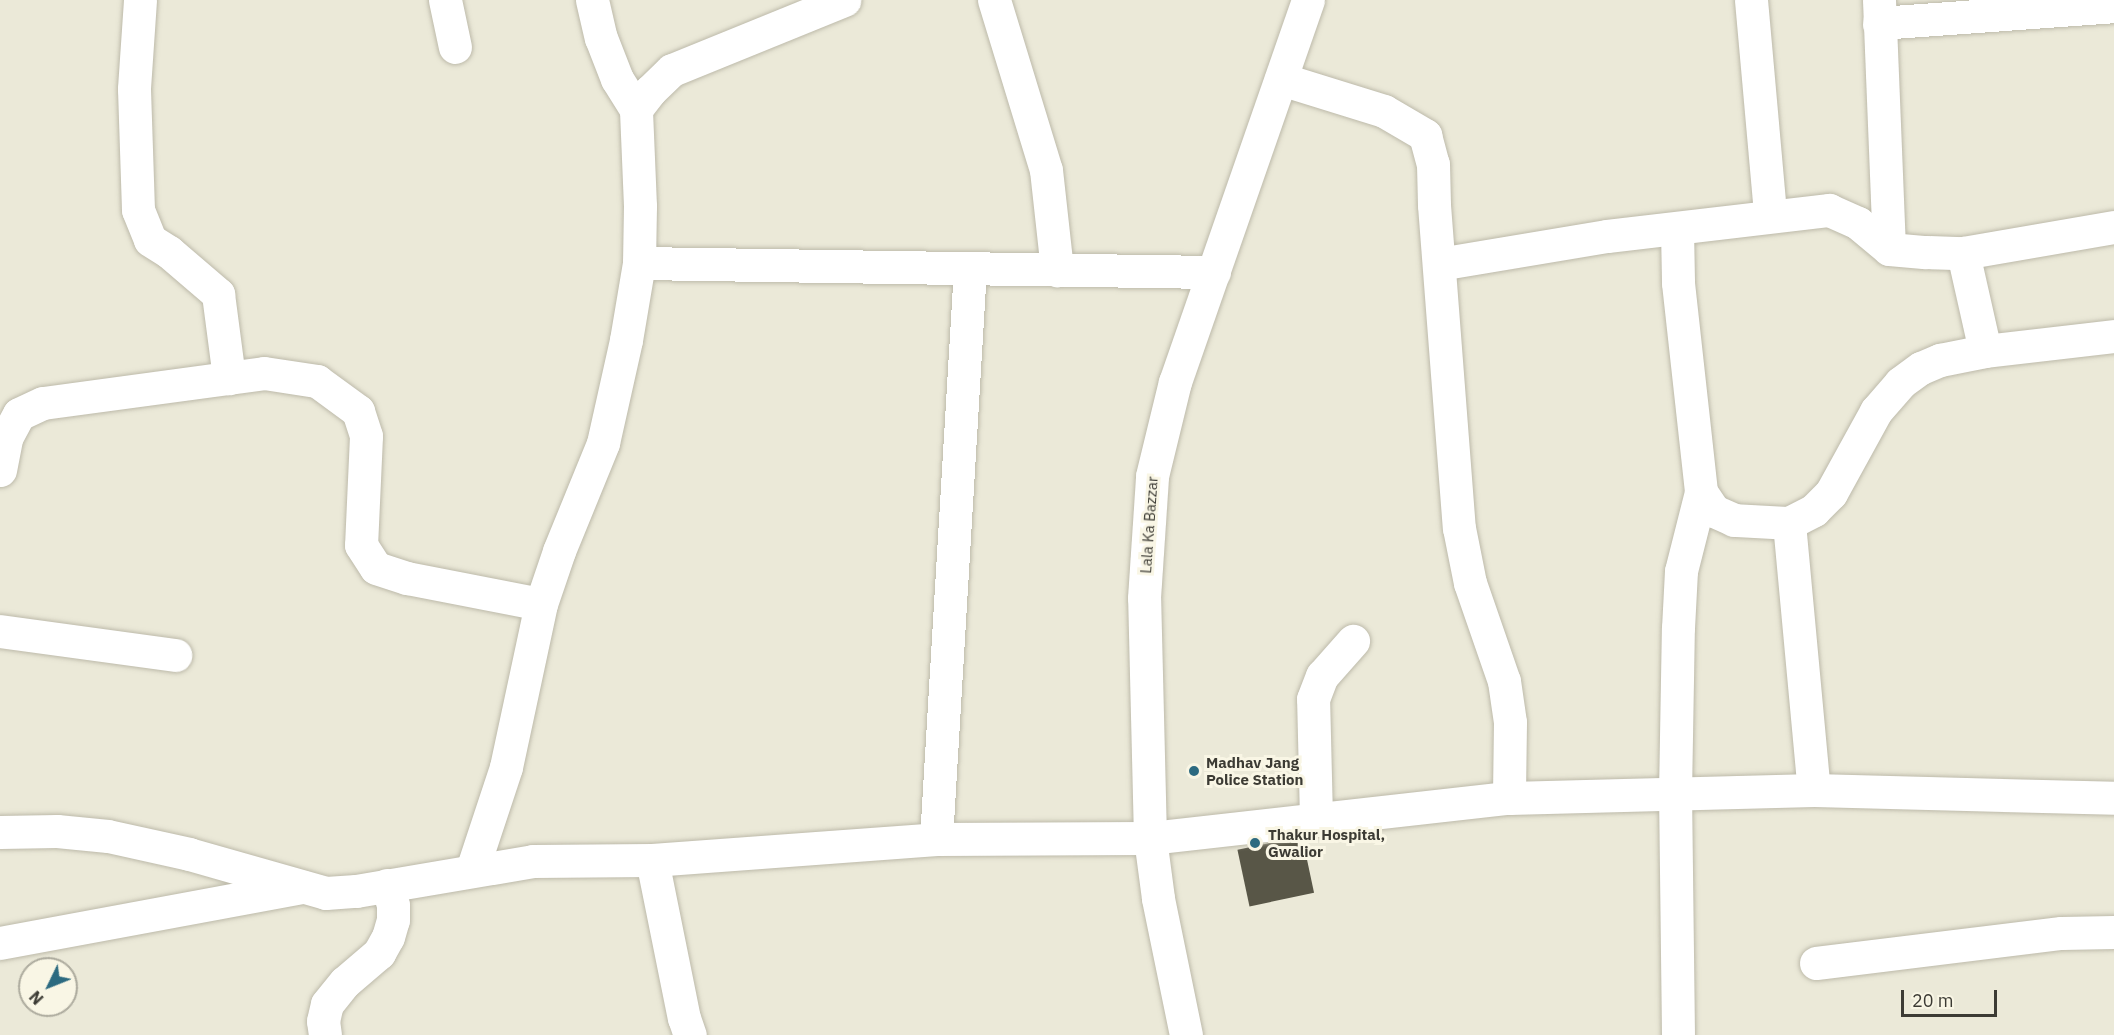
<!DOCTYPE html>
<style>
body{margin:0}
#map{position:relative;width:2114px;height:1035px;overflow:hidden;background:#ebe9d8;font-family:"IBM Plex Sans",sans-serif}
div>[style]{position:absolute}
.building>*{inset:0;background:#585647;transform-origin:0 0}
.roads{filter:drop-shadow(0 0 2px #bdbaaa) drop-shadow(0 0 2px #bdbaaa)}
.street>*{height:33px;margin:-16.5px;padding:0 16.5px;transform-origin:16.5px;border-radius:16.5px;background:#fff}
.secondary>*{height:33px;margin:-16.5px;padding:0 16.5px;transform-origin:16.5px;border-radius:16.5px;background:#fff}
.dots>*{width:16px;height:16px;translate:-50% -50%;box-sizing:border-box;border:3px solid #f9f6e5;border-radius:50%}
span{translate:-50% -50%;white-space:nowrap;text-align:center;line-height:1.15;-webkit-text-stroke:6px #f9f6e5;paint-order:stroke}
.street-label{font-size:15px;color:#3c3b34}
.poi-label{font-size:15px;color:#3c3b34;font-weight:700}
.left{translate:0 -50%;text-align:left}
.north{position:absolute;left:18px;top:957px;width:60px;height:60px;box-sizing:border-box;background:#f9f6e5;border:2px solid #adab9e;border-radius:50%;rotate:227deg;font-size:16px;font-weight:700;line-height:24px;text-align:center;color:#3c3b34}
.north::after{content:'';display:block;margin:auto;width:21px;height:27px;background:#2c6a80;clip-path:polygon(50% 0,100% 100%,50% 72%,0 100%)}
.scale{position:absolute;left:1901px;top:990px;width:96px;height:27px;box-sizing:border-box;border:3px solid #3c3b34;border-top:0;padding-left:8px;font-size:18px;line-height:21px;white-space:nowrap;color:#3c3b34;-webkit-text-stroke:4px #f9f6e5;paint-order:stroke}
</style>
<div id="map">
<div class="building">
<div style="left:1302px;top:836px;width:58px;height:66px;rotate:78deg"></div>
</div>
<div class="roads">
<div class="street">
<div style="left:140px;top:0;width:89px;rotate:93.9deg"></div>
<div style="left:134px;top:89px;width:121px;rotate:88.1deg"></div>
<div style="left:138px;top:210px;width:32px;rotate:68deg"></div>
<div style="left:150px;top:240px;width:22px;rotate:32deg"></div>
<div style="left:169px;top:252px;width:65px;rotate:40.6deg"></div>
<div style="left:218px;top:294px;width:85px;rotate:82.5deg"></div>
<div style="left:445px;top:0;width:48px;rotate:78deg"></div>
<div style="left:592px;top:0;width:39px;rotate:77deg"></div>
<div style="left:601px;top:38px;width:44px;rotate:68.7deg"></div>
<div style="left:617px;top:79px;width:36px;rotate:58deg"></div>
<div style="left:994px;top:0;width:178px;rotate:73deg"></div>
<div style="left:1046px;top:170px;width:101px;rotate:83.7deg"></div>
<div style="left:1751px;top:0;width:216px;rotate:84.9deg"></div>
<div style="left:1879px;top:0;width:249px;rotate:87.7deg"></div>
<div style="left:1879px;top:23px;width:236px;rotate:-4.1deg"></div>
<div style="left:1281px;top:79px;width:108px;rotate:17.3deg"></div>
<div style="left:1384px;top:111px;width:48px;rotate:30.3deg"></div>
<div style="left:1425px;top:135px;width:30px;rotate:75deg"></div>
<div style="left:1433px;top:164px;width:41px;rotate:88.6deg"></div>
<div style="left:1434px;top:205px;width:324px;rotate:85.6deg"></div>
<div style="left:1459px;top:528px;width:56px;rotate:78.7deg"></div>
<div style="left:1470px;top:583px;width:104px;rotate:70.9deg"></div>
<div style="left:1504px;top:681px;width:41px;rotate:81.7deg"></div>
<div style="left:1510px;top:722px;width:76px;rotate:90.8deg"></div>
<div style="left:1677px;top:229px;width:54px;rotate:88.9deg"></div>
<div style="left:1678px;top:283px;width:210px;rotate:83.7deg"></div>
<div style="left:1701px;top:492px;width:23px;rotate:56deg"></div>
<div style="left:1714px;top:511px;width:22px;rotate:24deg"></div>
<div style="left:1734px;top:520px;width:55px;rotate:3.1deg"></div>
<div style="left:1789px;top:523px;width:268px;rotate:84.7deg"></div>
<div style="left:1963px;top:253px;width:100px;rotate:77.3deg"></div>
<div style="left:639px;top:263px;width:575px;rotate:0.9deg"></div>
<div style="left:1439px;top:264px;width:170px;rotate:-9.5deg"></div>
<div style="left:1607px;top:236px;width:224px;rotate:-6.7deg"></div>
<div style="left:1829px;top:210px;width:32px;rotate:24deg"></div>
<div style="left:1858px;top:223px;width:40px;rotate:40deg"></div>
<div style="left:1889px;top:249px;width:37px;rotate:5deg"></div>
<div style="left:1926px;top:252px;width:37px;rotate:2deg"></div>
<div style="left:1963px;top:253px;width:153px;rotate:-9.8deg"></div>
<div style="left:0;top:470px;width:33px;rotate:-79deg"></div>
<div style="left:6px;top:438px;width:27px;rotate:-62deg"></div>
<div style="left:19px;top:414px;width:26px;rotate:-25deg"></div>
<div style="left:43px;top:403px;width:223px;rotate:-7.7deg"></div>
<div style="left:264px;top:373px;width:54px;rotate:8.6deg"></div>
<div style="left:317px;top:381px;width:51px;rotate:36.2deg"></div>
<div style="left:358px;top:411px;width:26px;rotate:72deg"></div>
<div style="left:366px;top:436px;width:109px;rotate:92.6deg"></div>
<div style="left:361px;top:545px;width:27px;rotate:57deg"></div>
<div style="left:376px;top:568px;width:33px;rotate:18deg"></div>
<div style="left:407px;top:578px;width:136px;rotate:11deg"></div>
<div style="left:1789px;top:523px;width:28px;rotate:-27deg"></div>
<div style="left:1814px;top:510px;width:24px;rotate:-45deg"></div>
<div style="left:1831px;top:493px;width:94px;rotate:-61.2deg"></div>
<div style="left:1876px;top:411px;width:37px;rotate:-49deg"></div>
<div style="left:1900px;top:383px;width:26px;rotate:-36deg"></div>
<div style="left:1921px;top:368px;width:21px;rotate:-23deg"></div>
<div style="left:1940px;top:360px;width:46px;rotate:-11.3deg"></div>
<div style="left:1985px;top:351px;width:130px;rotate:-6.6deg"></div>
<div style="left:0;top:631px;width:177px;rotate:7.8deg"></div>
<div style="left:1316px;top:818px;width:119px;rotate:-91.4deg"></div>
<div style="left:1313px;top:699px;width:25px;rotate:-69deg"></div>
<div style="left:1322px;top:676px;width:47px;rotate:-48.5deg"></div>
<div style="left:936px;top:839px;width:571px;rotate:-86.59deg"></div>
<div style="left:652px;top:860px;width:161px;rotate:78.6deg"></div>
<div style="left:684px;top:1018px;width:18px;rotate:71deg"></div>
<div style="left:472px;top:870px;width:108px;rotate:-71.7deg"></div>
<div style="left:506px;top:767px;width:167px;rotate:-77.9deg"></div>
<div style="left:541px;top:604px;width:56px;rotate:-71.2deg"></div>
<div style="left:559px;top:551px;width:117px;rotate:-67.8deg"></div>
<div style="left:603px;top:443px;width:106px;rotate:-77.4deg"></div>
<div style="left:626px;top:340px;width:78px;rotate:-80.4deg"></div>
<div style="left:639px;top:263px;width:57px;rotate:-89deg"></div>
<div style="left:640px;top:206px;width:97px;rotate:-92.4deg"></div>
<div style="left:636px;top:109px;width:23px;rotate:-52deg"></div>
<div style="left:650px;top:91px;width:30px;rotate:-44deg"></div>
<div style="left:672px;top:70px;width:186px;rotate:-22.1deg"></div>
<div style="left:0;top:943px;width:307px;rotate:-10.5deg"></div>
<div style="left:1816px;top:963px;width:247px;rotate:-7deg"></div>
<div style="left:2061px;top:933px;width:53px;rotate:-1.1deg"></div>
<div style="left:325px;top:1035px;width:14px;rotate:-98deg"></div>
<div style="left:323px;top:1021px;width:17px;rotate:-77deg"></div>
<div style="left:327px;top:1004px;width:28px;rotate:-51deg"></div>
<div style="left:345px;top:982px;width:45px;rotate:-40.5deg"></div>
<div style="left:379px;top:953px;width:18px;rotate:-61deg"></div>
<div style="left:388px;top:937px;width:18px;rotate:-74deg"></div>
<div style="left:393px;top:920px;width:15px;rotate:-90deg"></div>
<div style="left:393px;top:905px;width:21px;rotate:-107deg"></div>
<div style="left:1678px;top:1035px;width:241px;rotate:-90.7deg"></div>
<div style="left:1675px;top:794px;width:166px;rotate:-89deg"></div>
<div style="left:1678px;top:628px;width:57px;rotate:-87deg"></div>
<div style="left:1681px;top:571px;width:81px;rotate:-75.8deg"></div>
</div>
<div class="secondary">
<div style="left:0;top:832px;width:57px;rotate:-1deg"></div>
<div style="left:57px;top:831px;width:51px;rotate:5.6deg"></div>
<div style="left:108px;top:836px;width:83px;rotate:12.5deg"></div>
<div style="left:189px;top:854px;width:142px;rotate:15.9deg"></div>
<div style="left:326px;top:893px;width:30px;rotate:-4deg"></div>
<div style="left:356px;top:891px;width:180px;rotate:-9.6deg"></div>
<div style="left:533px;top:861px;width:119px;rotate:-0.5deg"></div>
<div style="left:652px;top:860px;width:285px;rotate:-4.2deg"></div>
<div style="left:936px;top:839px;width:214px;rotate:-0.3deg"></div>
<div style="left:1150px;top:838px;width:361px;rotate:-6.4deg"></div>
<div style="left:1509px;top:798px;width:305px;rotate:-1.5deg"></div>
<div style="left:1814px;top:790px;width:300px;rotate:1.5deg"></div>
<div style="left:1186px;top:1035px;width:140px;rotate:-101.6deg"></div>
<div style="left:1158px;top:898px;width:61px;rotate:-97.6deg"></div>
<div style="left:1150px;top:838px;width:240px;rotate:-91.4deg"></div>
<div style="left:1144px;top:598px;width:122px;rotate:-86.2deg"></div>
<div style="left:1152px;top:476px;width:97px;rotate:-76.3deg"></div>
<div style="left:1175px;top:382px;width:404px;rotate:-70.8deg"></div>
</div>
</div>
<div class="dots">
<div style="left:1194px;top:771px;background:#2c6a80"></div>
<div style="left:1255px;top:843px;background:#2c6a80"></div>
</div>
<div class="street-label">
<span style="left:1149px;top:525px;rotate:-86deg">Lala Ka Bazzar</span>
</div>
<div class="poi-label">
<span class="left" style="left:1206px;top:771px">Madhav Jang<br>Police Station</span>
<span class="left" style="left:1268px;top:843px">Thakur Hospital,<br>Gwalior</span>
</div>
<div class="north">N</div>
<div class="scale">20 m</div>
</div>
